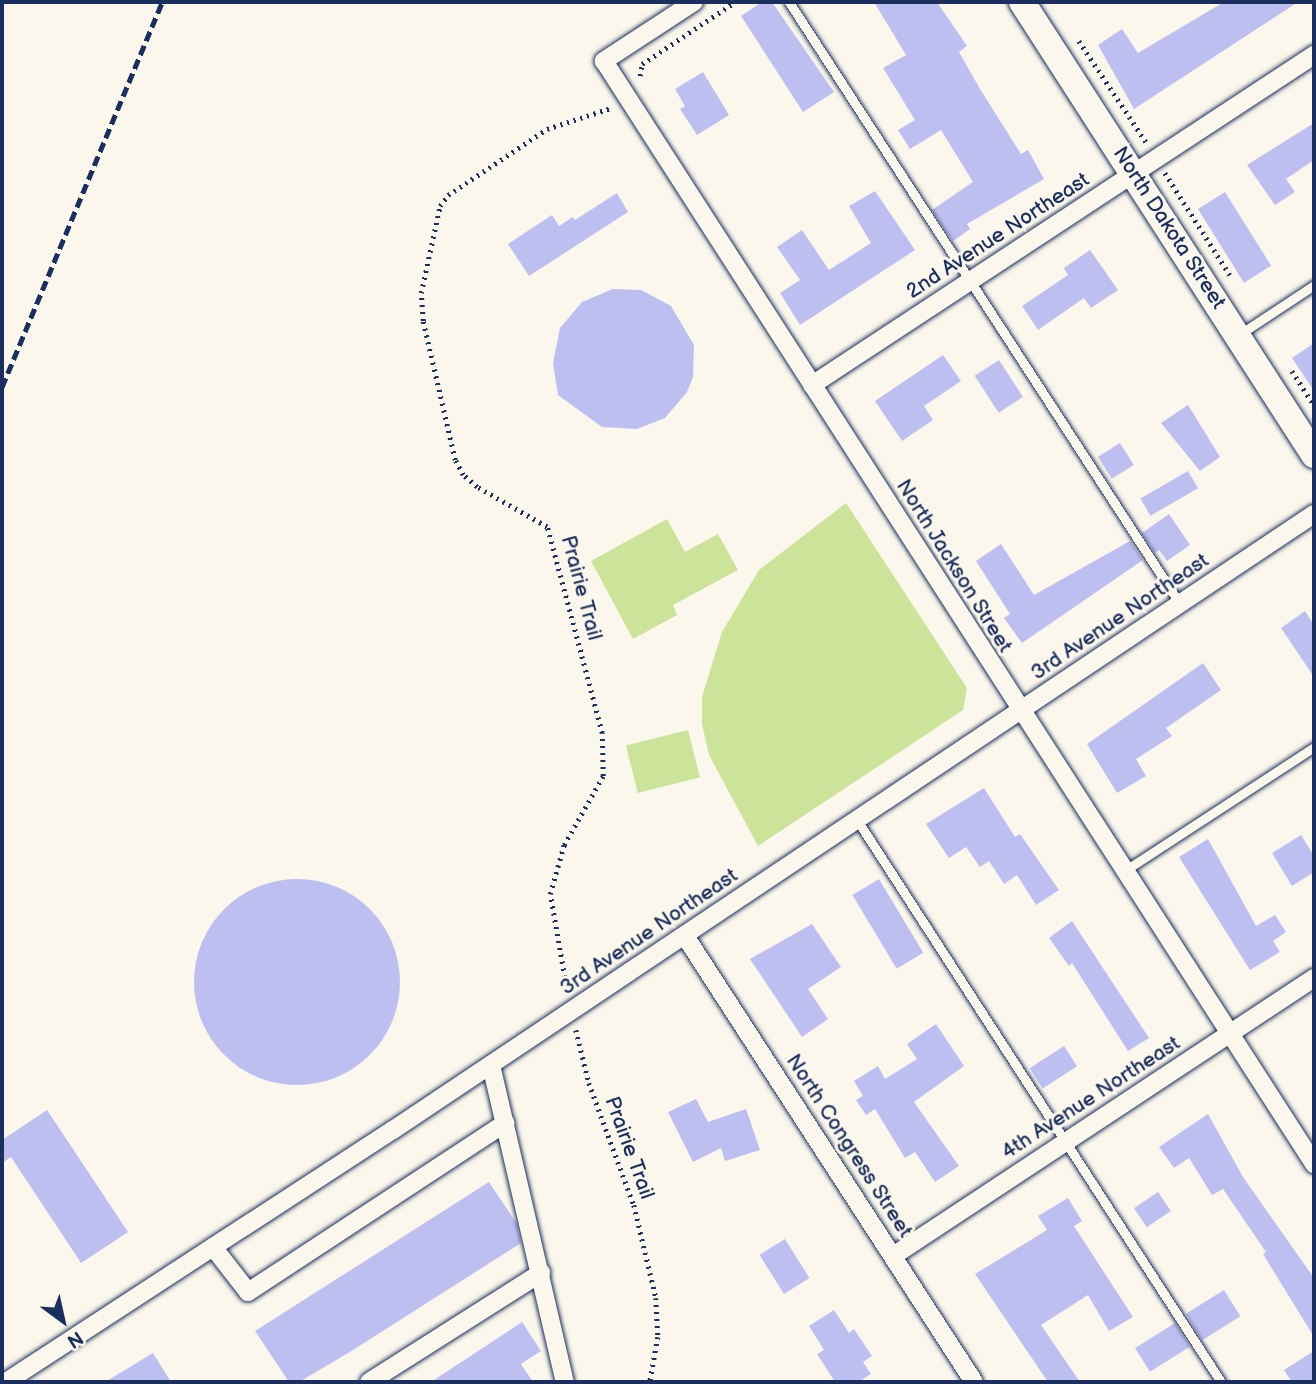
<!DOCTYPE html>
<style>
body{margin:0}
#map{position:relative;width:1316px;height:1384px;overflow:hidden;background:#fbf7ec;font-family:"Balsamiq Sans",sans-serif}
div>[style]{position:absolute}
.green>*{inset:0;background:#cbe49a;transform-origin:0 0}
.building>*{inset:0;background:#bebff1;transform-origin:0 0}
.round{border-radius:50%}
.path>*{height:4.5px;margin-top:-2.25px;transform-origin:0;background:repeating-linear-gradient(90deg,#1b2f5e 0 2px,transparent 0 7px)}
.roads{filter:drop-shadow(0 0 2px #1b2f5e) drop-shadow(0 0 2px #1b2f5e)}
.lane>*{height:9px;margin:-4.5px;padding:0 4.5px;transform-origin:4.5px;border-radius:4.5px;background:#fbf7ec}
.street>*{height:18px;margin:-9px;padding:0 9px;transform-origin:9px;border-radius:9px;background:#fbf7ec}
.secondary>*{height:26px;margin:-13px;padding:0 13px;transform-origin:13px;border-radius:13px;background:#fbf7ec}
.rail>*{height:5px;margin-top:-2.5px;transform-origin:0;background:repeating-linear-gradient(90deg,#1b2f5e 0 10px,transparent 0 15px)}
span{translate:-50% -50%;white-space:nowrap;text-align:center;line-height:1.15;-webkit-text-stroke:6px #fbf7ec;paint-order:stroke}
.street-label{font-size:21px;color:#1b2f5e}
.frame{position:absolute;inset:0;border:4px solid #1b2f5e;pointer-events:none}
.north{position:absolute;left:28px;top:1286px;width:70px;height:70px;-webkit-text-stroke:5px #fbf7ec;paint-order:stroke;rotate:147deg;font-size:19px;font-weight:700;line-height:28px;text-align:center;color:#1b2f5e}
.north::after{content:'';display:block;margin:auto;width:24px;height:32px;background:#1b2f5e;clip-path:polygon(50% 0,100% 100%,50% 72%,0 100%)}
</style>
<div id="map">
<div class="green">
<div style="clip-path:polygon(846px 503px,967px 688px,963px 710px,758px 846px,709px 755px,702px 724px,702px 697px,722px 632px,759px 570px)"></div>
<div style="clip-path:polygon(667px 519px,685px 552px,718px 534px,738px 570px,673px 605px,677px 615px,633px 639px,591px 561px)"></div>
<div style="left:688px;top:730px;width:49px;height:64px;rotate:76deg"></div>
</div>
<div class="building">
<div style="clip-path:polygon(762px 2px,772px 2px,834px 92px,803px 112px,741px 16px)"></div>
<div style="clip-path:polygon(874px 2px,937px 2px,967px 46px,959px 52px,980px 89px,1021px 154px,1028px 150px,1044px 179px,967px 224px,970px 229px,953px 241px,932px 210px,973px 182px,941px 130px,910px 149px,898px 130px,915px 120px,883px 68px,906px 55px)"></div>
<div style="clip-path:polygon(1224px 2px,1298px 2px,1134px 109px,1098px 45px,1122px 29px,1138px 53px)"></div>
<div style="clip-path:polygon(703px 72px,729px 115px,697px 135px,680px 109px,685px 106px,675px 89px)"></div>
<div style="clip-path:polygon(1314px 123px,1314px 160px,1286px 179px,1295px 192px,1275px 205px,1247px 165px)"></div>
<div style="clip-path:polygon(875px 191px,915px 250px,800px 325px,780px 293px,800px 280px,777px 247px,802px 230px,829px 270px,871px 243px,849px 206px)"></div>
<div style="left:1225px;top:192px;width:87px;height:32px;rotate:58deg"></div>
<div style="clip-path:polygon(617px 193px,628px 212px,529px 276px,508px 244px,552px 215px,559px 226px,573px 217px,575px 220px)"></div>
<div style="clip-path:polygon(1090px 250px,1118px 290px,1091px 308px,1084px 298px,1038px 330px,1022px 306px,1068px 275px,1064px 268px)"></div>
<div style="clip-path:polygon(613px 289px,641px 290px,671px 306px,694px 345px,693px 377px,687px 392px,665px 418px,637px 429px,602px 427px,558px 395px,553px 363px,560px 328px,582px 302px)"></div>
<div style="clip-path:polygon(1314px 343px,1314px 391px,1292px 358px)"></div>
<div style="clip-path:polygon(943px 355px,961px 381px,924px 406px,933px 420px,902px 441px,875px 401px)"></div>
<div style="left:999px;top:360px;width:44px;height:29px;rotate:57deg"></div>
<div style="clip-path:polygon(1188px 405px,1220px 457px,1200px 471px,1161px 423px)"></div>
<div style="left:1120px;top:443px;width:26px;height:26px;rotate:58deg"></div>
<div style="left:1188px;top:471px;width:20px;height:55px;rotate:60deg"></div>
<div style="clip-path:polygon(1169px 514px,1190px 545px,1167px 561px,1159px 550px,1155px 553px,1142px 533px)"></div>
<div style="clip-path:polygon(1130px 541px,1143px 560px,1022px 643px,1004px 618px,1010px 614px,976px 561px,1001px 544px,1034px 595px)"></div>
<div style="clip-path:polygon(1305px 611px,1314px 625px,1314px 677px,1281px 628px)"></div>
<div style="clip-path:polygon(1203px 663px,1221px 690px,1166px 728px,1172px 736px,1136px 759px,1146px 776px,1117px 793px,1087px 744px)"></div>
<div style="clip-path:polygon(984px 788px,1015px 837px,1020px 834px,1059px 890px,1036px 905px,1017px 875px,1004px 884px,989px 861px,980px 867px,966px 847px,949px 858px,926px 824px)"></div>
<div style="clip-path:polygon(1301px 835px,1314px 856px,1314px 872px,1292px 886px,1272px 853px)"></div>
<div style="clip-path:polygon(1208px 839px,1256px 926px,1275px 915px,1286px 932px,1273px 941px,1280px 952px,1250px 970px,1179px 857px)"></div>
<div style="left:879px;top:879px;width:86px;height:31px;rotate:59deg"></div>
<div class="round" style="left:194px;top:879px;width:206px;height:206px"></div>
<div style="clip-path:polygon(1072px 921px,1149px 1038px,1128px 1051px,1072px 963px,1069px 966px,1049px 938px)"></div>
<div style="clip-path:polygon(812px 924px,841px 967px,808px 989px,828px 1019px,802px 1037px,750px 959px)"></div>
<div style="clip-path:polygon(936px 1024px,964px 1066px,914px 1102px,959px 1166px,935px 1182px,915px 1152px,905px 1158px,875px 1109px,866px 1115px,856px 1100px,863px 1096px,854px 1081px,878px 1066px,885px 1079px,917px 1059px,907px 1044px)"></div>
<div style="left:1064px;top:1046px;width:24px;height:41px;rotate:57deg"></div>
<div style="clip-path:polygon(696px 1099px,708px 1122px,746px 1109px,760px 1150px,725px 1161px,721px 1148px,693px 1162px,668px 1112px)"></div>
<div style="clip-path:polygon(47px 1110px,128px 1232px,81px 1263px,11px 1157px,2px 1163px,2px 1140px)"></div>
<div style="clip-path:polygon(1208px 1114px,1243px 1177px,1314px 1278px,1314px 1337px,1263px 1254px,1266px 1252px,1223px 1189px,1212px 1195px,1189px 1158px,1174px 1168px,1159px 1147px)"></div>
<div style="clip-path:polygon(489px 1182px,517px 1224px,521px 1243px,353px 1350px,299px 1382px,289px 1382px,255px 1331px)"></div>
<div style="left:1158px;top:1192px;width:23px;height:29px;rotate:56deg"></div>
<div style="clip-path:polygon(1068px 1198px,1082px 1221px,1074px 1226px,1133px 1317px,1109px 1331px,1088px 1295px,1041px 1325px,1080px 1382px,1048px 1382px,975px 1274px,1047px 1230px,1038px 1216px)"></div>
<div style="left:785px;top:1239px;width:46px;height:30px;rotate:58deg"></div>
<div style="left:1224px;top:1290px;width:31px;height:45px;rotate:58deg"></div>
<div style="clip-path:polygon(834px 1310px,849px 1333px,854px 1329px,872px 1356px,863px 1362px,871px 1374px,858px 1382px,835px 1382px,817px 1354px,824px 1350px,809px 1326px)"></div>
<div style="clip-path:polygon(522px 1322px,541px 1351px,521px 1364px,533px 1382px,431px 1382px)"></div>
<div style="left:1175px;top:1323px;width:28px;height:47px;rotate:58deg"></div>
<div style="clip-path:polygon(1314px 1351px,1314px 1382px,1292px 1382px,1284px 1370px)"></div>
<div style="clip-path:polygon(153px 1353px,171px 1382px,105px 1382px)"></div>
</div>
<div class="path">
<div style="left:1079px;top:41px;width:121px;rotate:56.4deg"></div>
<div style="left:640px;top:76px;width:12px;rotate:-81deg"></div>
<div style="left:642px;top:64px;width:112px;rotate:-33.7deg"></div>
<div style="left:1165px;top:173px;width:121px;rotate:57.5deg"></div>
<div style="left:1292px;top:371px;width:40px;rotate:57.1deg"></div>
<div style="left:567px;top:991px;width:98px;rotate:-99.9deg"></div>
<div style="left:550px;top:894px;width:51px;rotate:-74.1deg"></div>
<div style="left:564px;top:845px;width:79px;rotate:-60.5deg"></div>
<div style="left:603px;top:776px;width:43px;rotate:-91.3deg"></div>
<div style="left:602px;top:733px;width:213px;rotate:-104.9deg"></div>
<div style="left:547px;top:527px;width:81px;rotate:-150.3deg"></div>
<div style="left:477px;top:487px;width:18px;rotate:-139deg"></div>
<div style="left:463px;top:475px;width:17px;rotate:-118deg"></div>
<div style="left:455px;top:460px;width:143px;rotate:-103deg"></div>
<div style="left:423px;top:321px;width:28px;rotate:-94deg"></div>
<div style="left:421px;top:293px;width:89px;rotate:-77.7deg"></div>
<div style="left:440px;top:206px;width:14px;rotate:-54deg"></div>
<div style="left:448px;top:195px;width:119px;rotate:-33.7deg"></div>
<div style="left:547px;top:129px;width:67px;rotate:-18.2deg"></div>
<div style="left:576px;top:1030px;width:55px;rotate:76.2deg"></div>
<div style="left:589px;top:1083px;width:130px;rotate:69.8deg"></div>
<div style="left:634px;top:1205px;width:96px;rotate:76.7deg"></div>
<div style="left:656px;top:1298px;width:39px;rotate:87deg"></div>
<div style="left:658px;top:1337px;width:46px;rotate:100.1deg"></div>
</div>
<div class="roads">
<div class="lane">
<div style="left:789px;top:2px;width:718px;rotate:57deg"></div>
<div style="left:1240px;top:334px;width:89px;rotate:-33.5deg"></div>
<div style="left:857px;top:820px;width:670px;rotate:57.07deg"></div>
<div style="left:1124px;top:871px;width:227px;rotate:-33.1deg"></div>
</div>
<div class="street">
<div style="left:694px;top:2px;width:108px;rotate:146.8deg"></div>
<div style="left:604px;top:61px;width:1312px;rotate:57.23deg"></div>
<div style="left:812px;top:385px;width:601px;rotate:-33.32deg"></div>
<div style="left:685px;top:936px;width:531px;rotate:57.06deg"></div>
<div style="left:491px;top:1065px;width:326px;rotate:76.9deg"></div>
<div style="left:213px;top:1247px;width:57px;rotate:52.1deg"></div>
<div style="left:248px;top:1292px;width:308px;rotate:-33.3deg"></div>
<div style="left:893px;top:1256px;width:505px;rotate:-33.44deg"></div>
<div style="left:6px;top:1382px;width:462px;rotate:-33.1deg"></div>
<div style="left:393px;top:1130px;width:1108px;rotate:-33.78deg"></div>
<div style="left:369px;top:1382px;width:204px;rotate:-32.4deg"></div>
</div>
<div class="secondary">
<div style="left:1022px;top:2px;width:539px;rotate:57.19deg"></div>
</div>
</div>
<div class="rail">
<div style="left:2px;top:387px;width:417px;rotate:-67.4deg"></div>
</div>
<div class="street-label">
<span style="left:1169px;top:228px;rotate:57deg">North Dakota Street</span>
<span style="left:998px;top:236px;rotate:-33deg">2nd Avenue Northeast</span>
<span style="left:954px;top:566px;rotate:58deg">North Jackson Street</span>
<span style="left:581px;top:588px;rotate:75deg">Prairie Trail</span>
<span style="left:1120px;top:617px;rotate:-34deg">3rd Avenue Northeast</span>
<span style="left:649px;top:932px;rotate:-34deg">3rd Avenue Northeast</span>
<span style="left:1091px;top:1098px;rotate:-33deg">4th Avenue Northeast</span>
<span style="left:849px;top:1146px;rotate:57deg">North Congress Street</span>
<span style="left:629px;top:1148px;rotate:70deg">Prairie Trail</span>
</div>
<div class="frame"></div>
<div class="north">N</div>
</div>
